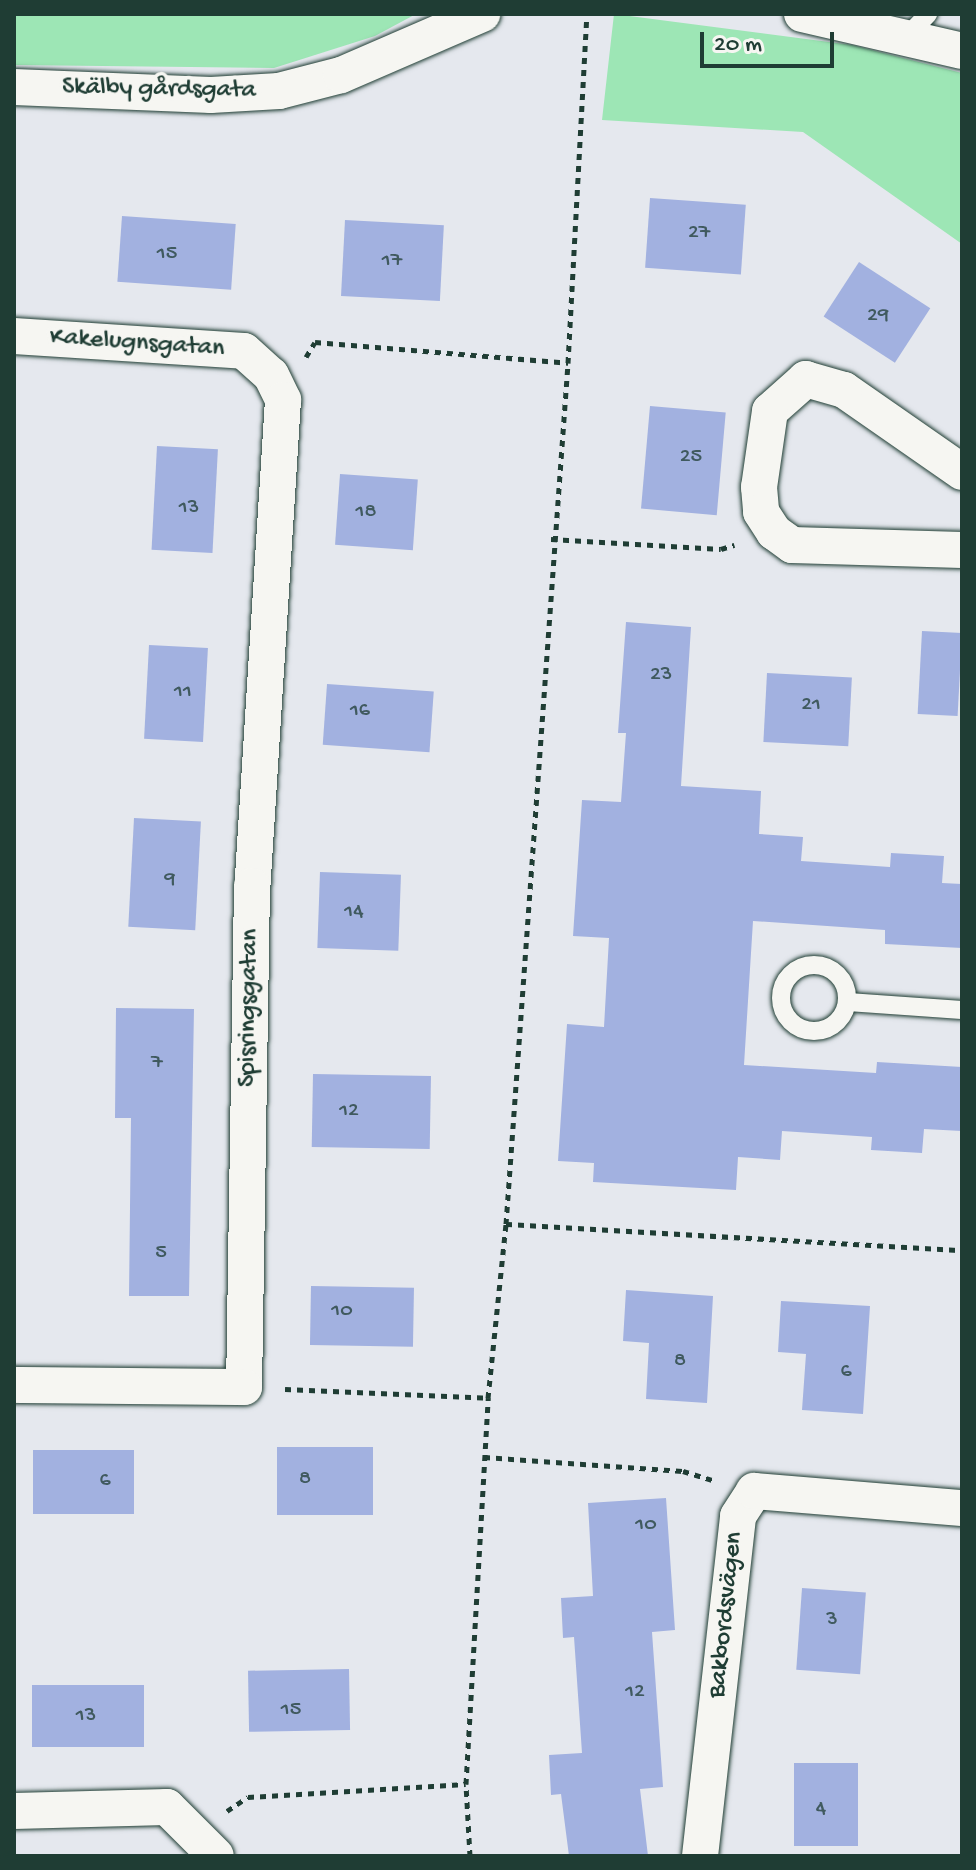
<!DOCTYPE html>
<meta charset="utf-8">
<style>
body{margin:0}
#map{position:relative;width:976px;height:1870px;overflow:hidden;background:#e5e8ee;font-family:"Gochi Hand",sans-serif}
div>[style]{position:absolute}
.green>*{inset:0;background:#9de6b5}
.building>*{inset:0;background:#a2b1e0;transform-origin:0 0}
.path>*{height:5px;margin-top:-2.5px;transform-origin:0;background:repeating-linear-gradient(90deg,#1f3d34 0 6px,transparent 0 12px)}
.roads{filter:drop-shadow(0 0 2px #1f3d34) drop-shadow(0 0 2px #1f3d34)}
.lane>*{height:18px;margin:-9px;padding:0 9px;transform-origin:9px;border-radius:9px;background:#f6f6f2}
.lane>.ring{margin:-9px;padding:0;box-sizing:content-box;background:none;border:18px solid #f6f6f2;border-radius:50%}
.street>*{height:36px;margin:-18px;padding:0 18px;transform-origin:18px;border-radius:18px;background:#f6f6f2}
span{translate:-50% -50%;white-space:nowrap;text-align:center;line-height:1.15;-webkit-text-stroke:7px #f6f6f2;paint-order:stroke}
.number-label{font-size:22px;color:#405a5f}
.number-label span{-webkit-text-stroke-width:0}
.street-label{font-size:26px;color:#1f3d34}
.frame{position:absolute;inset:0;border:16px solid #1f3d34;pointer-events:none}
.scale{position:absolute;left:700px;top:32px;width:134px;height:36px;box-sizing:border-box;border:4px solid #1f3d34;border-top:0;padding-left:10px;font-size:24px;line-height:28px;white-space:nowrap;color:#1f3d34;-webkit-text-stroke:6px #f6f6f2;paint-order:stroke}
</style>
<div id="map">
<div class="green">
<div style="clip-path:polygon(14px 14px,416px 14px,375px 36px,274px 68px,14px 65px)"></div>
<div style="clip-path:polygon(614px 14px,852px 45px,962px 73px,962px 244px,803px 132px,602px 120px)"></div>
</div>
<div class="building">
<div style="left:650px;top:198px;width:96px;height:70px;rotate:4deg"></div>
<div style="left:122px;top:216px;width:114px;height:66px;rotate:4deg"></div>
<div style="left:345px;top:220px;width:99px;height:76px;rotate:3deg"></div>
<div style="left:859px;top:262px;width:85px;height:65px;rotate:33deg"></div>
<div style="left:650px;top:406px;width:76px;height:103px;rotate:5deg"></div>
<div style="left:157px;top:446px;width:61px;height:104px;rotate:3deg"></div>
<div style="left:340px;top:474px;width:78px;height:71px;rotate:4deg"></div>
<div style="clip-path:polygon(626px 622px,691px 627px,681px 786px,761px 791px,759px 834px,803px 837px,801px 861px,890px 867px,891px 853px,944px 856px,942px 883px,962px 884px,962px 948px,885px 944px,885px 930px,753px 921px,744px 1065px,876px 1073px,877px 1062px,962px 1067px,962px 1131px,924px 1129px,922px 1153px,871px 1150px,872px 1137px,782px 1131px,780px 1160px,738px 1157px,736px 1190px,593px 1182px,594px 1163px,558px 1161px,567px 1024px,604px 1027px,609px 938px,573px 936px,582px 800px,621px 802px,626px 733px,618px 733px)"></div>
<div style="left:922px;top:631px;width:40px;height:83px;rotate:3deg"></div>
<div style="left:149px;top:645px;width:59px;height:94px;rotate:3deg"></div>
<div style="left:767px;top:673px;width:85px;height:69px;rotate:3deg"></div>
<div style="left:327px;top:684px;width:107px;height:61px;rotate:4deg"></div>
<div style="left:134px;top:818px;width:67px;height:109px;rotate:3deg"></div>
<div style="left:320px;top:872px;width:81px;height:76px;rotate:2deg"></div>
<div style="clip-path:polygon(116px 1008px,194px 1009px,189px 1296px,129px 1296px,131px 1118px,115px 1118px)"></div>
<div style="left:313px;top:1074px;width:118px;height:73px;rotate:1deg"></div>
<div style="left:311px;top:1286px;width:103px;height:59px;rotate:1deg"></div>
<div style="clip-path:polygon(626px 1290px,713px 1296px,707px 1403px,646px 1399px,649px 1343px,623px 1341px)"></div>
<div style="clip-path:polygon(781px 1301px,870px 1306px,863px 1414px,802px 1410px,806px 1354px,778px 1352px)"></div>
<div style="left:373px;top:1447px;width:68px;height:96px;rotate:90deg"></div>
<div style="left:33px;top:1450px;width:101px;height:64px"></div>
<div style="clip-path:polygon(666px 1498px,675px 1630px,652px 1632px,663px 1787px,640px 1789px,648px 1856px,569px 1856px,561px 1794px,551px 1795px,549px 1755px,582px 1753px,574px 1637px,563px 1638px,561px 1598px,593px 1596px,588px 1503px)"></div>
<div style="left:802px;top:1588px;width:64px;height:82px;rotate:4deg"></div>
<div style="left:349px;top:1669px;width:61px;height:101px;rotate:89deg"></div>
<div style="left:144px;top:1685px;width:62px;height:112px;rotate:90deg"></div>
<div style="left:858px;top:1763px;width:83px;height:64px;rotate:90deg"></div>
</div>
<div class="path">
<div style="left:306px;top:357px;width:17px;rotate:-59deg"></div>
<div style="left:315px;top:342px;width:254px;rotate:4.7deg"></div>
<div style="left:551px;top:539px;width:170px;rotate:3.4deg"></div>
<div style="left:721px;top:549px;width:14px;rotate:-17deg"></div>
<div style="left:506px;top:1224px;width:457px;rotate:3.3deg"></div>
<div style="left:285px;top:1389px;width:203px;rotate:2.5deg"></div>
<div style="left:484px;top:1457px;width:199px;rotate:4deg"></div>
<div style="left:683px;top:1471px;width:31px;rotate:17deg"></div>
<div style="left:227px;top:1811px;width:25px;rotate:-34deg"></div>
<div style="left:248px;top:1797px;width:218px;rotate:-3.4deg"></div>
<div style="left:470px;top:1856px;width:72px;rotate:-93.2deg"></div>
<div style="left:466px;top:1784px;width:387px;rotate:-86.7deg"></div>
<div style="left:488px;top:1398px;width:175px;rotate:-84.1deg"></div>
<div style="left:506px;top:1224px;width:863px;rotate:-85.88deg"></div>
<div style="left:568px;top:363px;width:350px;rotate:-86.9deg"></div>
</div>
<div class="roads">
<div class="lane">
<div style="left:906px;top:37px;width:32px;rotate:-46deg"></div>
<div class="ring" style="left:781px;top:965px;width:48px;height:48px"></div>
<div style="left:848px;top:1002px;width:114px;rotate:4deg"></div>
</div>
<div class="street">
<div style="left:802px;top:14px;width:164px;rotate:13deg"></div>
<div style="left:14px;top:87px;width:197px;rotate:2.3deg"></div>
<div style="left:211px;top:95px;width:68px;rotate:-3.4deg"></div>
<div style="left:279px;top:91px;width:64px;rotate:-14.5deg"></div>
<div style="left:341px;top:75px;width:154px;rotate:-23.4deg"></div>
<div style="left:14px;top:336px;width:230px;rotate:3.7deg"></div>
<div style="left:244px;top:351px;width:36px;rotate:42deg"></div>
<div style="left:271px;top:375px;width:28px;rotate:64deg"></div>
<div style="left:283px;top:400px;width:487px;rotate:93.6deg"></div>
<div style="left:252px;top:886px;width:501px;rotate:90.91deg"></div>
<div style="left:244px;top:1387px;width:230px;rotate:-179.5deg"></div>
<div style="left:962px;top:472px;width:144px;rotate:-145.2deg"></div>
<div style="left:844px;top:390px;width:40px;rotate:-164deg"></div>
<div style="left:806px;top:379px;width:48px;rotate:138.4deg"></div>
<div style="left:770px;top:411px;width:77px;rotate:98.2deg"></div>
<div style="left:759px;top:487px;width:25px;rotate:85deg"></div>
<div style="left:761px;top:512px;width:24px;rotate:57deg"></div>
<div style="left:774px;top:532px;width:22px;rotate:36deg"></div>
<div style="left:792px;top:545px;width:170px;rotate:1.7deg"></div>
<div style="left:14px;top:1811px;width:153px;rotate:-1.5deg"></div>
<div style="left:167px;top:1807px;width:69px;rotate:45deg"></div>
<div style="left:700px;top:1856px;width:342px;rotate:-83.6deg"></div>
<div style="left:738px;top:1516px;width:30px;rotate:-57deg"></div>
<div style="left:754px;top:1491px;width:209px;rotate:4.7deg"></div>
</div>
</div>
<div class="number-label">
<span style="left:699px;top:234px">27</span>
<span style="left:167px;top:255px">15</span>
<span style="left:392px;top:262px">17</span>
<span style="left:878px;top:317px">29</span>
<span style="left:691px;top:458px">25</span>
<span style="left:189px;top:509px">13</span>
<span style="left:366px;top:513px">18</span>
<span style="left:661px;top:676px">23</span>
<span style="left:183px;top:693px">11</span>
<span style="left:811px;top:706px">21</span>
<span style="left:360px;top:712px">16</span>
<span style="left:170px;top:881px">9</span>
<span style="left:354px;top:913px">14</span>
<span style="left:157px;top:1064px">7</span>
<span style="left:349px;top:1112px">12</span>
<span style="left:161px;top:1254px">5</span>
<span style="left:342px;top:1312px">10</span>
<span style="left:680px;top:1362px">8</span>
<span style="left:846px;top:1373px">6</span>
<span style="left:305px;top:1480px">8</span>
<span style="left:105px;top:1482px">6</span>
<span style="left:646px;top:1526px">10</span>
<span style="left:832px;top:1621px">3</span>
<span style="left:635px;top:1693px">12</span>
<span style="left:291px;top:1711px">15</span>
<span style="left:86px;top:1717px">13</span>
<span style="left:821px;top:1810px">4</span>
</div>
<div class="street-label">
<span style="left:159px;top:90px;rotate:1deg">Skälby gårdsgata</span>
<span style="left:137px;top:344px;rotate:4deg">Kakelugnsgatan</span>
<span style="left:250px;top:1008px;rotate:-89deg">Spisringsgatan</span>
<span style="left:727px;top:1615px;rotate:-84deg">Bakbordsvägen</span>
</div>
<div class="frame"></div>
<div class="scale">20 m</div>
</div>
